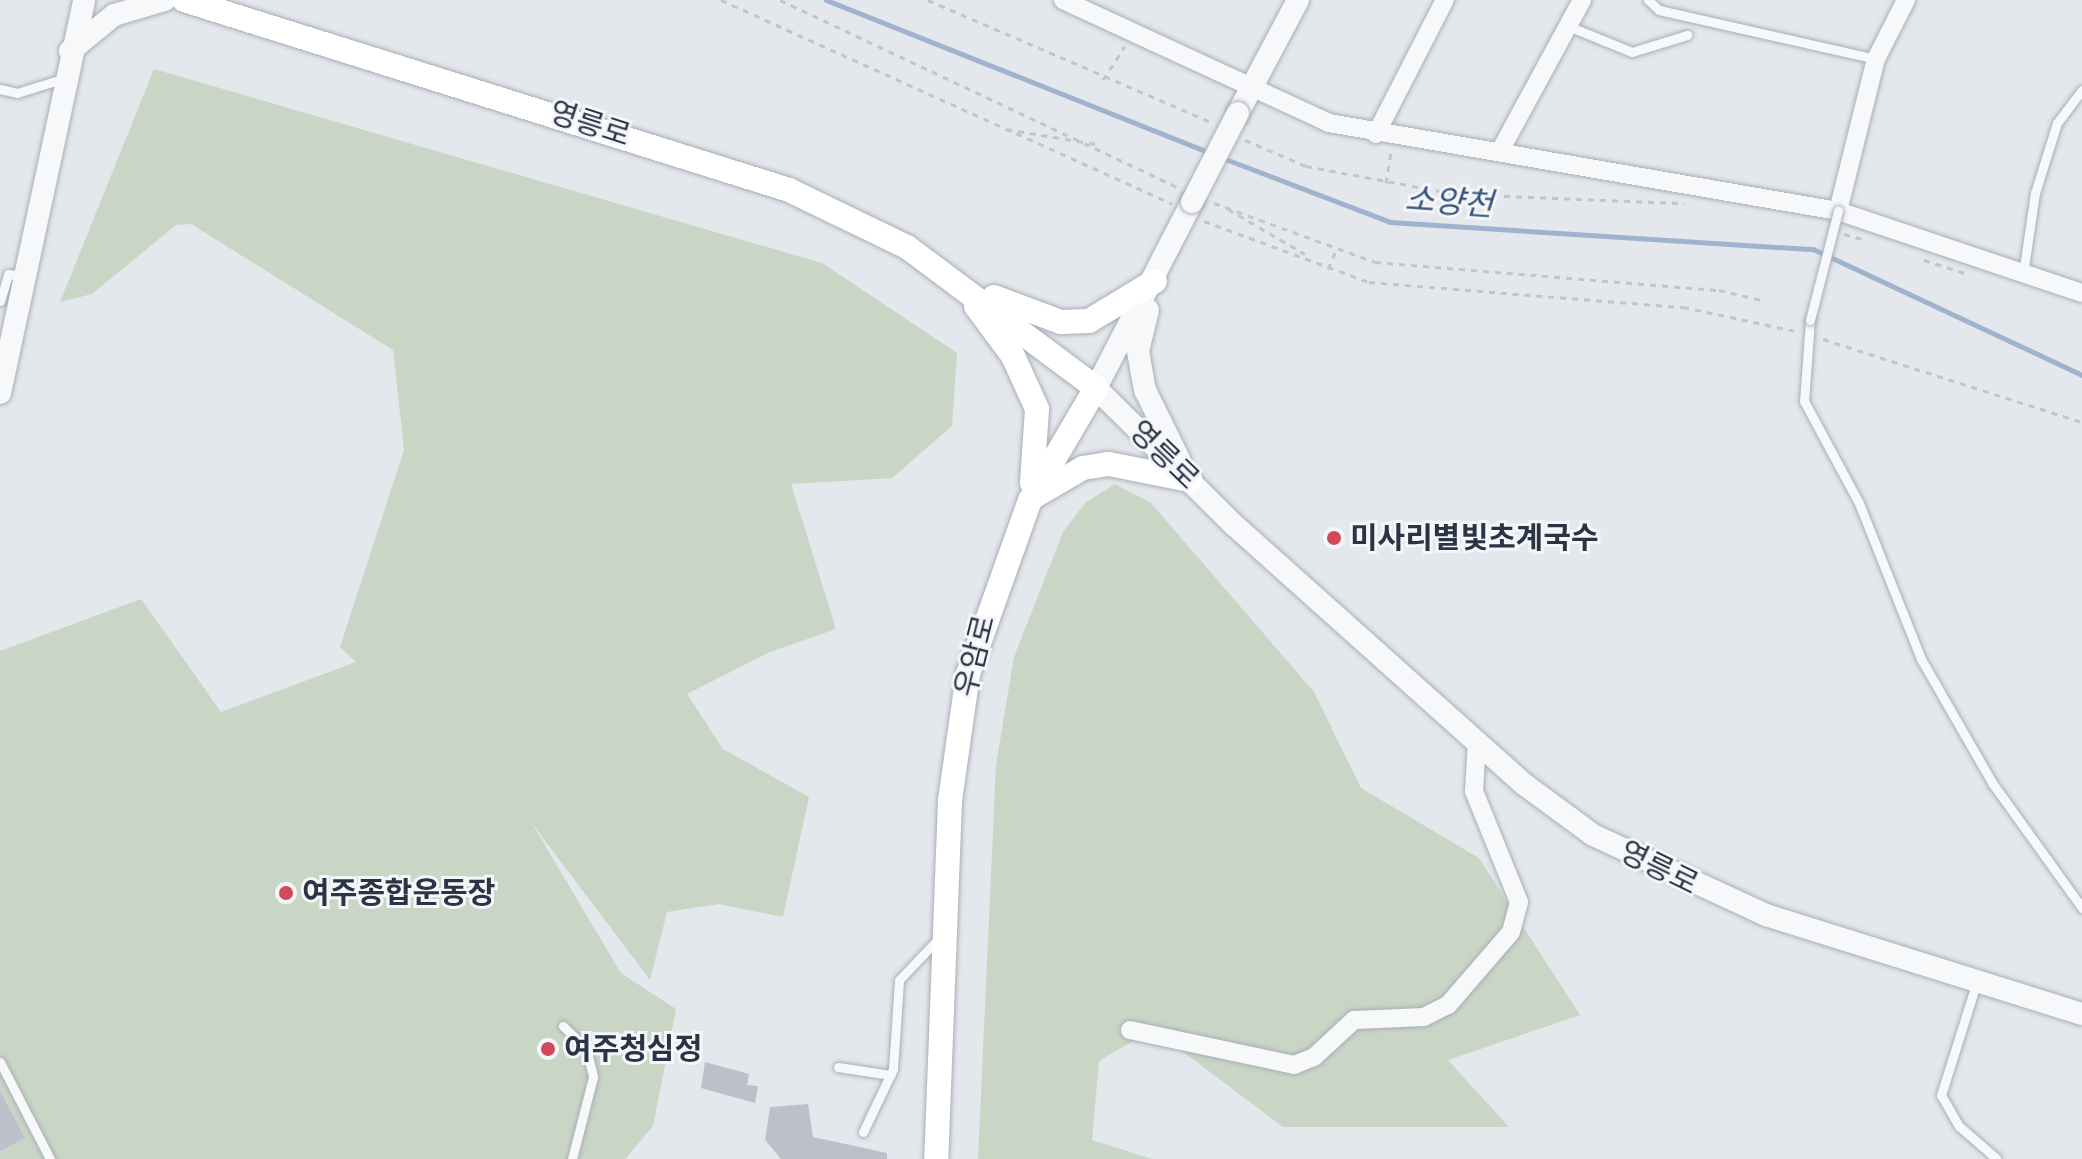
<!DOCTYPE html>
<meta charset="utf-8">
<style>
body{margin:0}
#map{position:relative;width:2082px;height:1159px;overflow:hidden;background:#e4e7ec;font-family:Cabin,"Noto Sans KR",sans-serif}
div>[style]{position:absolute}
.green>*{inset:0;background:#c9d6c5}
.stream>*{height:5px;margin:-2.5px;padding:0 2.5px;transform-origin:2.5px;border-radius:2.5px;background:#9fb4cc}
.building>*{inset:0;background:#bbc0ca}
.path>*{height:3px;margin-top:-1.5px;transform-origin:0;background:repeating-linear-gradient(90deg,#c2c5cb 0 6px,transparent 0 12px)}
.roads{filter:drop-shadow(0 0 2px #a9aeb7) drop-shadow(0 0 2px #a9aeb7)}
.service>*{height:9px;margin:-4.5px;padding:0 4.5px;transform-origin:4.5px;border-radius:4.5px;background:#f7f8fa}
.minor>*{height:18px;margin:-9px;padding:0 9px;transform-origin:9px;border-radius:9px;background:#f7f8fa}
.tertiary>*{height:22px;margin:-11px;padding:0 11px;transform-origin:11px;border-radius:11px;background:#f7f8fa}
.secondary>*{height:24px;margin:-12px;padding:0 12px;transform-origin:12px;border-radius:12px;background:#fff}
.bridges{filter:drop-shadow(0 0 2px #a9aeb7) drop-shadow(0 0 2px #a9aeb7)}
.service-bridge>*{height:9px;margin:-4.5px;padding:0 4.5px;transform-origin:4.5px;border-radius:4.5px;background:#f7f8fa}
.tertiary-bridge>*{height:22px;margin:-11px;padding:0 11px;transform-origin:11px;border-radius:11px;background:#f7f8fa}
.dots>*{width:22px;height:22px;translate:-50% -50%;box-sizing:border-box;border:4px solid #f4f6f9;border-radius:50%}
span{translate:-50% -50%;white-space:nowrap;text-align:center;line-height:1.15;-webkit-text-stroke:6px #f4f6f9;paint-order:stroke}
.street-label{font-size:30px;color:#2b3445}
.poi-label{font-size:30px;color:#2b3445;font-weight:700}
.left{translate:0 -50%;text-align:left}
.water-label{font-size:32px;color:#34527a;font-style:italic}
</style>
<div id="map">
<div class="green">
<div style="clip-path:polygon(154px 69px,822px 263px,957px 353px,952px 426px,892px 478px,791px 484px,836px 629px,770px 652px,687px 694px,723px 749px,809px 797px,783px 917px,719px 904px,667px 912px,650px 980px,531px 822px,621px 973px,676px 1009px,653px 1126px,625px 1159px,0 1159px,0 651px,141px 599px,221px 712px,356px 662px,340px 647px,404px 450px,393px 350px,191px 224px,176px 225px,92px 294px,60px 302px)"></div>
<div style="clip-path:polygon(1115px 484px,1151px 503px,1314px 692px,1361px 788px,1479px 858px,1580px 1015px,1448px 1060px,1509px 1127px,1283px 1127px,1153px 1029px,1099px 1061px,1092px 1140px,1152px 1159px,978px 1159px,996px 765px,1014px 657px,1063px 532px,1085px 503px)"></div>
</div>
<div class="stream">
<div style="left:826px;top:0;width:414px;rotate:21.7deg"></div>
<div style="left:1220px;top:157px;width:182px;rotate:20.9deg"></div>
<div style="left:1390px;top:222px;width:424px;rotate:3.7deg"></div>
<div style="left:1813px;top:249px;width:297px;rotate:25.1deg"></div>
</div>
<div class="building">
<div style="clip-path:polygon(705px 1062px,749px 1074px,747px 1085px,758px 1086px,755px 1103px,701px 1088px)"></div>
<div style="clip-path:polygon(0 1091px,25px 1138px,0 1151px)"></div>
<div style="clip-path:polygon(808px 1104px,813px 1137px,887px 1153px,887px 1159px,781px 1159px,765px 1140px,770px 1107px)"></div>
</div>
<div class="path">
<div style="left:721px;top:0;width:495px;rotate:24.3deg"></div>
<div style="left:780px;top:0;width:440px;rotate:25.2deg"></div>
<div style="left:928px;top:0;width:311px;rotate:23.3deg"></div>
<div style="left:1103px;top:80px;width:40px;rotate:-57.1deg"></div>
<div style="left:1006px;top:129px;width:91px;rotate:9.5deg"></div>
<div style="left:1245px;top:140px;width:66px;rotate:23.1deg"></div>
<div style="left:1306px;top:166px;width:153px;rotate:10.6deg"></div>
<div style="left:1456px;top:194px;width:229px;rotate:2.3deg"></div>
<div style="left:1386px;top:183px;width:31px;rotate:-81deg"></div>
<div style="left:1214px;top:203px;width:171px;rotate:20.1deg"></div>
<div style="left:1375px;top:262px;width:345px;rotate:4.7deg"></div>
<div style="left:1719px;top:290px;width:48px;rotate:13.2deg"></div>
<div style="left:1228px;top:209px;width:89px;rotate:30.3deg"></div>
<div style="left:1204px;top:221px;width:176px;rotate:20.3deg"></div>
<div style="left:1369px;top:282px;width:315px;rotate:4.6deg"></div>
<div style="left:1683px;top:307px;width:116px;rotate:12deg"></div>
<div style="left:1844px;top:234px;width:24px;rotate:15deg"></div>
<div style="left:1924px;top:260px;width:46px;rotate:17.7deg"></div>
<div style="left:1328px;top:269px;width:23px;rotate:-67deg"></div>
<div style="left:1823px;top:339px;width:272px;rotate:17.8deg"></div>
</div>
<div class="roads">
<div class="service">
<div style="left:1648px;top:0;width:15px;rotate:42deg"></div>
<div style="left:1659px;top:10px;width:222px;rotate:12.7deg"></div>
<div style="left:1568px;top:26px;width:69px;rotate:22.1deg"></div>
<div style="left:1632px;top:52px;width:58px;rotate:-17.2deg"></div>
<div style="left:0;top:89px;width:17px;rotate:13deg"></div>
<div style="left:17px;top:93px;width:47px;rotate:-17.3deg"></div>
<div style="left:2023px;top:274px;width:82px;rotate:-81.6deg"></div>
<div style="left:2035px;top:193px;width:73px;rotate:-72.6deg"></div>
<div style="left:2057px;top:123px;width:41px;rotate:-52.9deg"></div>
<div style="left:0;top:301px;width:28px;rotate:-73deg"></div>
<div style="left:8px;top:274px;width:17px;rotate:7deg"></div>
<div style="left:1810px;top:320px;width:81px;rotate:94.2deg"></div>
<div style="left:1804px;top:401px;width:116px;rotate:61.7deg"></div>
<div style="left:1859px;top:503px;width:168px;rotate:68.3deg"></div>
<div style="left:1921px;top:659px;width:144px;rotate:60.1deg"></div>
<div style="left:1993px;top:784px;width:153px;rotate:54.3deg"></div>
<div style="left:1977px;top:981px;width:120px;rotate:107.5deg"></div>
<div style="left:1941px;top:1095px;width:36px;rotate:60deg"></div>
<div style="left:1959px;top:1126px;width:50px;rotate:41deg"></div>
<div style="left:563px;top:1026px;width:32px;rotate:44deg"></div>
<div style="left:586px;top:1048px;width:30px;rotate:76deg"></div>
<div style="left:593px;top:1077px;width:85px;rotate:104.4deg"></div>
<div style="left:0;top:1062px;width:109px;rotate:62.7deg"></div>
<div style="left:838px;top:1067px;width:53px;rotate:8.7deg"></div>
<div style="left:863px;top:1132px;width:70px;rotate:-64.5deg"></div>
<div style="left:893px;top:1069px;width:89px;rotate:-86.1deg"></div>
<div style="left:899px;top:980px;width:58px;rotate:-46.4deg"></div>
</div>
<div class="minor">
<div style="left:1063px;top:0;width:293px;rotate:24.8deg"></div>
<div style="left:1329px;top:123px;width:517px;rotate:9.81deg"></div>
<div style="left:1838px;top:211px;width:257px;rotate:18.6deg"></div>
<div style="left:1376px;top:134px;width:151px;rotate:-62.8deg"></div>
<div style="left:1500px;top:151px;width:172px;rotate:-61.5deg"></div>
<div style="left:1838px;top:211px;width:157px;rotate:-76deg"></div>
<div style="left:1876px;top:59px;width:66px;rotate:-63deg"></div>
<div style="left:1130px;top:1030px;width:168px;rotate:12deg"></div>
<div style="left:1294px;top:1065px;width:22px;rotate:-22deg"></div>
<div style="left:1314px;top:1057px;width:54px;rotate:-42.8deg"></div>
<div style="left:1354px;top:1020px;width:70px;rotate:-2.5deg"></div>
<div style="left:1424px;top:1017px;width:27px;rotate:-27deg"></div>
<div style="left:1448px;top:1005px;width:96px;rotate:-49.2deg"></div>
<div style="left:1511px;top:932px;width:31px;rotate:-75deg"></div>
<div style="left:1519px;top:902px;width:120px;rotate:-112.1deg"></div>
<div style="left:1474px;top:791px;width:49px;rotate:-86.5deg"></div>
</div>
<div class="tertiary">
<div style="left:70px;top:51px;width:57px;rotate:-39.3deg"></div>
<div style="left:114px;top:15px;width:53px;rotate:-16.4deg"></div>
<div style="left:1238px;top:113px;width:128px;rotate:-62deg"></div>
<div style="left:1192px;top:202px;width:209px;rotate:117.3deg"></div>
<div style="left:1096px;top:388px;width:194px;rotate:44.8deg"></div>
<div style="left:1234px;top:525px;width:390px;rotate:41.8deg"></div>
<div style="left:1525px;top:785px;width:84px;rotate:36.3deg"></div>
<div style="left:1593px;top:835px;width:191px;rotate:24.8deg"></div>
<div style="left:1766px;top:915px;width:331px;rotate:17.4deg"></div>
<div style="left:1148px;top:310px;width:42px;rotate:103.7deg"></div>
<div style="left:1138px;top:351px;width:40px;rotate:80deg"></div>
<div style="left:1145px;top:390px;width:79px;rotate:63.8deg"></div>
<div style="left:0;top:393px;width:402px;rotate:-77.9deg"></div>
</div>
<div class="secondary">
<div style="left:184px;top:0;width:634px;rotate:17.43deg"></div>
<div style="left:789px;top:190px;width:131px;rotate:25.8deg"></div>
<div style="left:907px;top:247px;width:236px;rotate:36.7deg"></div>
<div style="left:1096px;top:388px;width:130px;rotate:120.5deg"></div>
<div style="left:1030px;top:500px;width:185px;rotate:109.6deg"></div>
<div style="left:968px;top:674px;width:128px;rotate:98.1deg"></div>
<div style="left:950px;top:801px;width:358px;rotate:92.2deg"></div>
<div style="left:994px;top:297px;width:72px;rotate:20.5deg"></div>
<div style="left:1061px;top:322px;width:28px;rotate:-2deg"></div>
<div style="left:1089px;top:321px;width:77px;rotate:-31.2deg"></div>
<div style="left:976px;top:306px;width:62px;rotate:53.5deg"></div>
<div style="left:1013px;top:356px;width:58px;rotate:65.6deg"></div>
<div style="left:1037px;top:409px;width:74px;rotate:93.9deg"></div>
<div style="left:1035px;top:496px;width:56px;rotate:-30.3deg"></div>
<div style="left:1083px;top:468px;width:26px;rotate:-9deg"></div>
<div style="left:1109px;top:464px;width:83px;rotate:11.2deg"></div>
</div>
</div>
<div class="bridges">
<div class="service-bridge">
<div style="left:1810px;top:320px;width:113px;rotate:-75.6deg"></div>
</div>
<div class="tertiary-bridge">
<div style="left:1192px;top:202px;width:100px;rotate:-62.7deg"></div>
</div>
</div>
<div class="dots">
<div style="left:1334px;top:538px;background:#d1495b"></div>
<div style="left:286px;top:893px;background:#d1495b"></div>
<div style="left:548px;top:1049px;background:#d1495b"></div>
</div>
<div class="street-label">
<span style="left:590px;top:124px;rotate:18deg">영릉로</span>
<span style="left:1164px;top:455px;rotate:44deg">영릉로</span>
<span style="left:975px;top:656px;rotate:-76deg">우암로</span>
<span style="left:1659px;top:868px;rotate:26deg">영릉로</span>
</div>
<div class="poi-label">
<span class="left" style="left:1350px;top:538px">미사리별빛초계국수</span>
<span class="left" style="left:302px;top:893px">여주종합운동장</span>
<span class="left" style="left:564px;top:1049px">여주청심정</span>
</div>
<div class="water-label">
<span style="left:1449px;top:202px;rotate:4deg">소양천</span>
</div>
</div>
